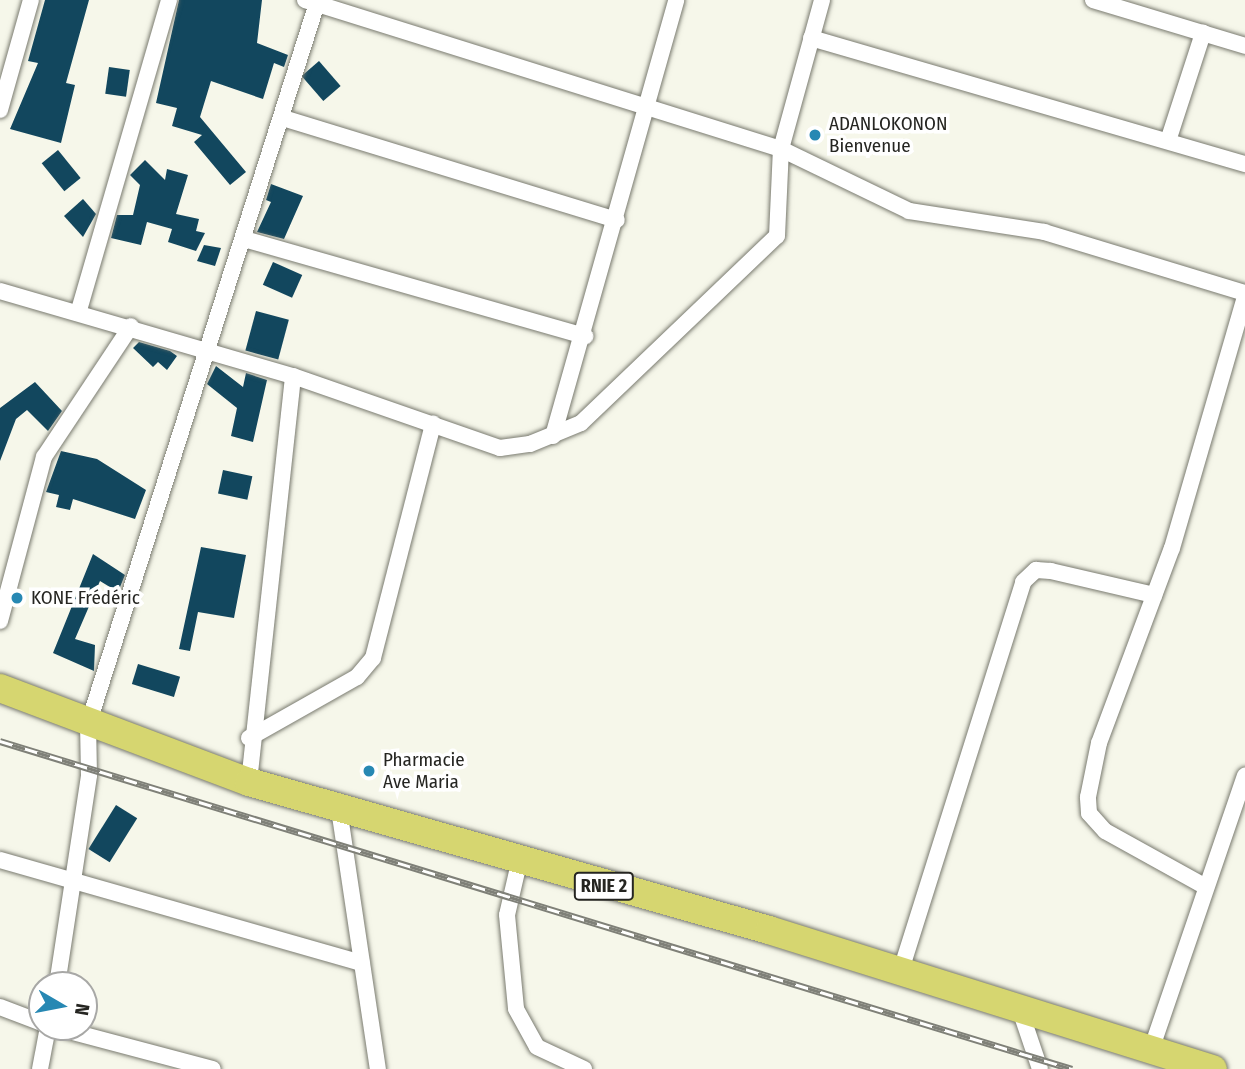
<!DOCTYPE html>
<meta charset="utf-8">
<style>
body{margin:0}
#map{position:relative;width:1245px;height:1069px;overflow:hidden;background:#f6f7ea;font-family:"Fira Sans Condensed",sans-serif}
div>[style]{position:absolute}
.building>*{inset:0;background:#12475e;transform-origin:0 0}
.roads{filter:drop-shadow(0 0 2px #797a6f) drop-shadow(0 0 2px #797a6f)}
.street>*{height:16px;margin:-8px;padding:0 8px;transform-origin:8px;border-radius:8px;background:#fff}
.highway>*{height:28px;margin:-14px;padding:0 14px;transform-origin:14px;border-radius:14px;background:#d6d670}
.rail>*{height:7px;margin-top:-3.5px;transform-origin:0;background:repeating-linear-gradient(90deg,#fff 0 13px,#7f8078 0 26px);box-sizing:border-box;border-block:2px solid #7f8078}
.dots>*{width:19px;height:19px;translate:-50% -50%;box-sizing:border-box;border:4px solid #fff;border-radius:50%}
span{translate:-50% -50%;white-space:nowrap;text-align:center;line-height:1.15;-webkit-text-stroke:7px #fff;paint-order:stroke}
.shield-label span{padding:2px 5px;background:#fff;border:2px solid;border-radius:5px;-webkit-text-stroke-width:0}
.shield-label{font-size:18px;color:#252521;font-weight:700}
.poi-label{font-size:19px;color:#252521}
.left{translate:0 -50%;text-align:left}
.north{position:absolute;left:28px;top:971px;width:70px;height:70px;box-sizing:border-box;background:#fff;border:2px solid #a8a8a6;border-radius:50%;rotate:100deg;font-size:19px;font-weight:700;line-height:28px;text-align:center;color:#252521}
.north::after{content:'';display:block;margin:auto;width:24px;height:32px;background:#2788b3;clip-path:polygon(50% 0,100% 100%,50% 72%,0 100%)}
</style>
<div id="map">
<div class="building">
<div style="clip-path:polygon(45px 0,89px 0,66px 83px,75px 85px,61px 143px,10px 129px,38px 63px,28px 61px)"></div>
<div style="clip-path:polygon(179px 0,262px 0,257px 43px,288px 55px,284px 67px,274px 63px,263px 99px,211px 81px,200px 117px,246px 172px,230px 185px,194px 142px,202px 135px,172px 126px,177px 108px,156px 103px)"></div>
<div style="left:319px;top:61px;width:33px;height:23px;rotate:49deg"></div>
<div style="left:109px;top:67px;width:21px;height:27px;rotate:8deg"></div>
<div style="left:58px;top:150px;width:36px;height:21px;rotate:51deg"></div>
<div style="clip-path:polygon(145px 160px,165px 180px,167px 169px,188px 175px,176px 214px,199px 219px,196px 231px,205px 233px,196px 251px,168px 242px,172px 229px,147px 222px,141px 245px,111px 238px,117px 215px,133px 215px,140px 185px,130px 175px)"></div>
<div style="clip-path:polygon(271px 184px,303px 196px,284px 239px,257px 232px,271px 202px,266px 200px)"></div>
<div style="clip-path:polygon(83px 199px,96px 214px,83px 237px,64px 216px)"></div>
<div style="clip-path:polygon(204px 245px,221px 248px,215px 266px,197px 261px)"></div>
<div style="left:273px;top:262px;width:32px;height:25px;rotate:24deg"></div>
<div style="left:256px;top:311px;width:34px;height:41px;rotate:15deg"></div>
<div style="clip-path:polygon(139px 342px,170px 351px,177px 356px,167px 370px,158px 362px,153px 367px,133px 348px)"></div>
<div style="clip-path:polygon(216px 366px,243px 387px,246px 373px,267px 380px,253px 442px,231px 436px,237px 408px,207px 384px)"></div>
<div style="clip-path:polygon(35px 382px,62px 411px,48px 431px,27px 410px,16px 419px,0 461px,0 408px)"></div>
<div style="clip-path:polygon(61px 451px,97px 459px,146px 490px,135px 519px,73px 499px,70px 510px,56px 507px,59px 495px,46px 492px)"></div>
<div style="left:223px;top:470px;width:30px;height:24px;rotate:12deg"></div>
<div style="clip-path:polygon(201px 547px,246px 555px,234px 618px,198px 612px,190px 651px,179px 649px)"></div>
<div style="clip-path:polygon(93px 554px,125px 575px,118px 592px,100px 581px,75px 639px,95px 645px,94px 671px,53px 653px)"></div>
<div style="left:138px;top:664px;width:44px;height:21px;rotate:17deg"></div>
<div style="left:116px;top:805px;width:25px;height:52px;rotate:32deg"></div>
</div>
<div class="roads">
<div class="street">
<div style="left:305px;top:0;width:499px;rotate:17.4deg"></div>
<div style="left:781px;top:149px;width:142px;rotate:25.8deg"></div>
<div style="left:909px;top:211px;width:137px;rotate:8.8deg"></div>
<div style="left:1044px;top:232px;width:210px;rotate:16.9deg"></div>
<div style="left:1093px;top:0;width:159px;rotate:16.8deg"></div>
<div style="left:811px;top:38px;width:452px;rotate:16.2deg"></div>
<div style="left:0;top:110px;width:114px;rotate:-74.3deg"></div>
<div style="left:283px;top:118px;width:349px;rotate:17deg"></div>
<div style="left:1168px;top:141px;width:114px;rotate:-72deg"></div>
<div style="left:244px;top:239px;width:355px;rotate:15.9deg"></div>
<div style="left:0;top:291px;width:305px;rotate:16.2deg"></div>
<div style="left:293px;top:376px;width:219px;rotate:19.2deg"></div>
<div style="left:500px;top:448px;width:30px;rotate:-8deg"></div>
<div style="left:530px;top:444px;width:55px;rotate:-22.4deg"></div>
<div style="left:581px;top:423px;width:271px;rotate:-43.7deg"></div>
<div style="left:777px;top:236px;width:87px;rotate:-87.4deg"></div>
<div style="left:781px;top:149px;width:155px;rotate:-74.6deg"></div>
<div style="left:79px;top:310px;width:323px;rotate:-73.8deg"></div>
<div style="left:553px;top:436px;width:453px;rotate:-74.2deg"></div>
<div style="left:0;top:621px;width:170px;rotate:-75deg"></div>
<div style="left:44px;top:457px;width:157px;rotate:-56.4deg"></div>
<div style="left:249px;top:738px;width:124px;rotate:-29.5deg"></div>
<div style="left:357px;top:677px;width:25px;rotate:-50deg"></div>
<div style="left:373px;top:658px;width:242px;rotate:-75.6deg"></div>
<div style="left:249px;top:782px;width:408px;rotate:-83.8deg"></div>
<div style="left:339px;top:809px;width:263px;rotate:81.5deg"></div>
<div style="left:0;top:860px;width:376px;rotate:15.9deg"></div>
<div style="left:519px;top:863px;width:53px;rotate:103deg"></div>
<div style="left:507px;top:915px;width:94px;rotate:84.5deg"></div>
<div style="left:516px;top:1009px;width:43px;rotate:61.1deg"></div>
<div style="left:537px;top:1047px;width:52px;rotate:25.1deg"></div>
<div style="left:1206px;top:887px;width:115px;rotate:-151deg"></div>
<div style="left:1105px;top:831px;width:24px;rotate:-132deg"></div>
<div style="left:1089px;top:813px;width:16px;rotate:-94deg"></div>
<div style="left:1088px;top:797px;width:55px;rotate:-78.5deg"></div>
<div style="left:1099px;top:743px;width:208px;rotate:-69.5deg"></div>
<div style="left:1172px;top:548px;width:262px;rotate:-73.8deg"></div>
<div style="left:901px;top:970px;width:407px;rotate:-72.5deg"></div>
<div style="left:1023px;top:582px;width:18px;rotate:-43deg"></div>
<div style="left:1036px;top:570px;width:15px;rotate:4deg"></div>
<div style="left:1051px;top:571px;width:106px;rotate:13.1deg"></div>
<div style="left:57px;top:985px;width:212px;rotate:-81.3deg"></div>
<div style="left:89px;top:775px;width:50px;rotate:-91.1deg"></div>
<div style="left:88px;top:725px;width:761px;rotate:-72.4deg"></div>
<div style="left:0;top:1007px;width:45px;rotate:20.9deg"></div>
<div style="left:1019px;top:1007px;width:65px;rotate:71.3deg"></div>
<div style="left:54px;top:1027px;width:164px;rotate:14.8deg"></div>
<div style="left:1151px;top:1050px;width:290px;rotate:-71.1deg"></div>
<div style="left:40px;top:1069px;width:43px;rotate:-79.2deg"></div>
</div>
<div class="highway">
<div style="left:0;top:688px;width:266px;rotate:20.7deg"></div>
<div style="left:249px;top:782px;width:541px;rotate:15.89deg"></div>
<div style="left:769px;top:930px;width:465px;rotate:17.4deg"></div>
</div>
</div>
<div class="rail">
<div style="left:0;top:741px;width:1121px;rotate:17.01deg"></div>
</div>
<div class="dots">
<div style="left:815px;top:135px;background:#2788b3"></div>
<div style="left:17px;top:598px;background:#2788b3"></div>
<div style="left:369px;top:771px;background:#2788b3"></div>
</div>
<div class="shield-label">
<span style="left:604px;top:886px">RNIE 2</span>
</div>
<div class="poi-label">
<span class="left" style="left:829px;top:135px">ADANLOKONON<br>Bienvenue</span>
<span class="left" style="left:31px;top:598px">KONE Frédéric</span>
<span class="left" style="left:383px;top:771px">Pharmacie<br>Ave Maria</span>
</div>
<div class="north">N</div>
</div>
